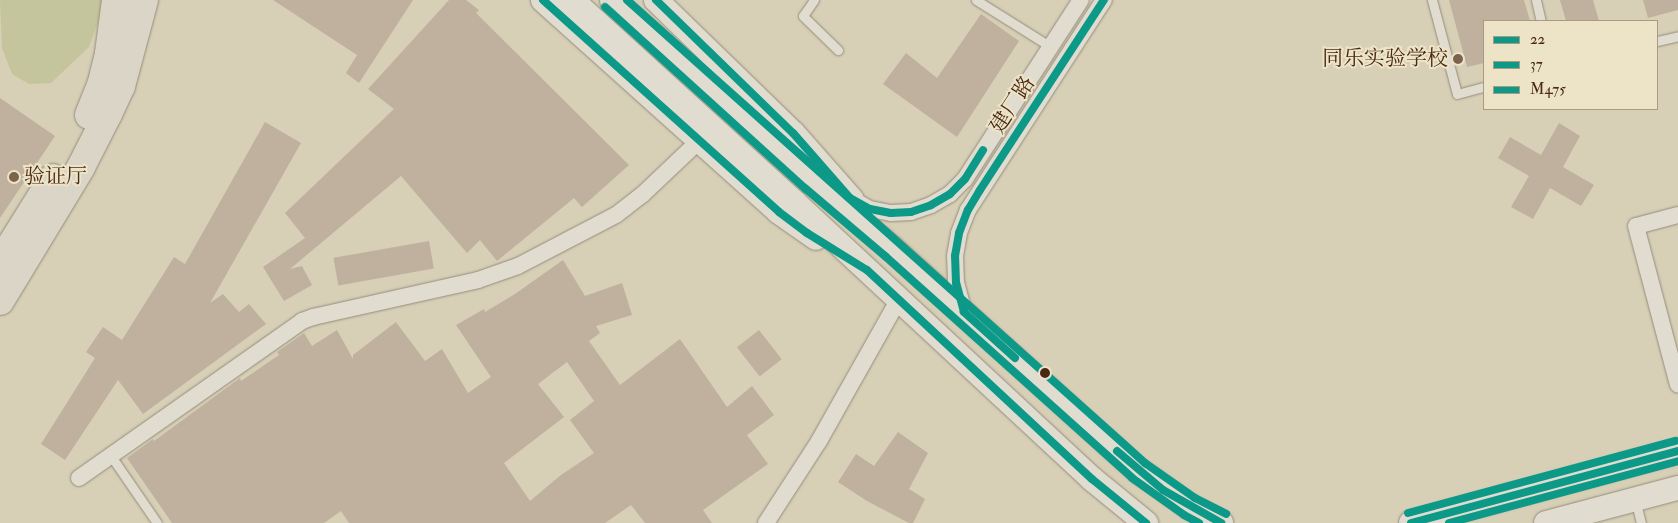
<!DOCTYPE html>
<meta charset="utf-8">
<style>
body{margin:0}
#map{position:relative;width:1678px;height:523px;overflow:hidden;background:#d7cfb6;font-family:"IM FELL Double Pica","Noto Serif SC",serif}
div>[style]{position:absolute}
.green>*{inset:0;background:#c4c59c}
.building>*{inset:0;background:#c0b19f;transform-origin:0 0}
.roads{filter:drop-shadow(0 0 1px #948c7c) drop-shadow(0 0 1px #948c7c)}
.service>*{height:9px;margin:-4.5px;padding:0 4.5px;transform-origin:4.5px;border-radius:4.5px;background:#e0dccf}
.minor>*{height:16px;margin:-8px;padding:0 8px;transform-origin:8px;border-radius:8px;background:#e0dccf}
.secondary>*{height:24px;margin:-12px;padding:0 12px;transform-origin:12px;border-radius:12px;background:#e0dccf}
.motorway>*{height:28px;margin:-14px;padding:0 14px;transform-origin:14px;border-radius:14px;background:#dad5c7}
.bus-1>*{height:8px;margin:-4px;padding:0 4px;transform-origin:4px;border-radius:4px;background:#0c9988}
.bus-2>*{height:8px;margin:-4px;padding:0 4px;transform-origin:4px;border-radius:4px;background:#0c9988}
.bus-3>*{height:8px;margin:-4px;padding:0 4px;transform-origin:4px;border-radius:4px;background:#0c9988}
.dots>*{width:14px;height:14px;translate:-50% -50%;box-sizing:border-box;border:2px solid #ede4c7;border-radius:50%}
span{translate:-50% -50%;white-space:nowrap;text-align:center;line-height:1.15;-webkit-text-stroke:4px #ede4c7;paint-order:stroke}
.poi-label{font-size:21px;color:#492915}
.right{translate:-100% -50%;text-align:right}
.left{translate:0 -50%;text-align:left}
.street-label{font-size:21px;color:#492915}
.legend{position:absolute;left:1483px;top:20px;width:175px;height:90px;box-sizing:border-box;background:#ede4c7;border:1px solid #ab9980;margin:0;padding:6px 9px;list-style:none;font-size:15px;color:#492915}
.legend li{display:flex;align-items:center;gap:10px;height:25px}
.legend b{width:25px;border:1px solid #ab9980}
</style>
<div id="map">
<div class="green">
<div style="clip-path:polygon(0 0,106px 0,89px 47px,51px 83px,29px 84px,12px 74px,2px 48px)"></div>
</div>
<div class="building">
<div style="clip-path:polygon(273px 0,413px 0,359px 83px,346px 73px,357px 55px)"></div>
<div style="clip-path:polygon(449px 0,466px 0,479px 10px,476px 13px,629px 165px,582px 207px,574px 198px,497px 261px,480px 240px,467px 253px,401px 176px,290px 269px,302px 266px,312px 285px,284px 301px,263px 267px,305px 238px,285px 213px,394px 109px,368px 89px)"></div>
<div style="clip-path:polygon(1449px 0,1524px 0,1530px 21px,1484px 21px,1484px 63px,1467px 67px)"></div>
<div style="clip-path:polygon(1560px 0,1593px 0,1599px 21px,1566px 21px)"></div>
<div style="clip-path:polygon(1643px 0,1678px 0,1678px 10px,1648px 18px)"></div>
<div style="clip-path:polygon(981px 14px,1019px 41px,957px 137px,883px 84px,906px 53px,937px 78px)"></div>
<div style="clip-path:polygon(0 98px,55px 136px,0 218px)"></div>
<div style="clip-path:polygon(265px 122px,301px 143px,210px 303px,223px 294px,239px 312px,249px 304px,266px 324px,143px 414px,118px 380px,65px 460px,41px 444px,95px 358px,86px 352px,103px 327px,122px 340px,174px 257px,185px 264px)"></div>
<div style="clip-path:polygon(1559px 123px,1580px 136px,1563px 167px,1594px 185px,1581px 206px,1550px 188px,1533px 219px,1511px 207px,1529px 176px,1498px 158px,1510px 137px,1541px 155px)"></div>
<div style="left:429px;top:241px;width:28px;height:97px;rotate:80deg"></div>
<div style="clip-path:polygon(evenodd,563px 260px,585px 296px,622px 283px,632px 315px,596px 326px,600px 333px,589px 341px,620px 385px,680px 339px,727px 407px,752px 386px,774px 415px,747px 435px,768px 464px,703px 510px,712px 523px,645px 523px,631px 505px,605px 523px,349px 523px,341px 511px,324px 523px,172px 523px,127px 458px,153px 439px,154px 441px,240px 378px,241px 381px,279px 355px,277px 352px,304px 333px,312px 346px,337px 330px,353px 359px,353px 355px,396px 322px,425px 361px,442px 349px,468px 393px,491px 377px,456px 325px,484px 309px,485px 312px,515px 294px,563px 260px,567px 362px,594px 401px,570px 420px,594px 453px,561px 475px,530px 501px,504px 463px,564px 417px,538px 384px,567px 362px)"></div>
<div style="left:759px;top:330px;width:37px;height:28px;rotate:52deg"></div>
<div style="clip-path:polygon(898px 432px,928px 453px,909px 489px,925px 499px,913px 523px,909px 523px,867px 501px,838px 482px,856px 454px,874px 466px)"></div>
</div>
<div class="roads">
<div class="service">
<div style="left:814px;top:0;width:19px;rotate:125deg"></div>
<div style="left:803px;top:16px;width:49px;rotate:44.2deg"></div>
<div style="left:976px;top:0;width:89px;rotate:32.1deg"></div>
<div style="left:1432px;top:0;width:97px;rotate:75.1deg"></div>
<div style="left:1457px;top:94px;width:28px;rotate:-15deg"></div>
<div style="left:1536px;top:0;width:22px;rotate:77deg"></div>
<div style="left:1657px;top:41px;width:22px;rotate:-13deg"></div>
<div style="left:111px;top:456px;width:81px;rotate:55.5deg"></div>
<div style="left:1635px;top:499px;width:25px;rotate:76deg"></div>
</div>
<div class="minor">
<div style="left:850px;top:198px;width:23px;rotate:29deg"></div>
<div style="left:870px;top:209px;width:21px;rotate:11deg"></div>
<div style="left:891px;top:213px;width:20px;rotate:-3deg"></div>
<div style="left:911px;top:212px;width:21px;rotate:-19deg"></div>
<div style="left:931px;top:205px;width:22px;rotate:-30deg"></div>
<div style="left:950px;top:194px;width:21px;rotate:-45deg"></div>
<div style="left:965px;top:179px;width:213px;rotate:-57.1deg"></div>
<div style="left:1678px;top:215px;width:43px;rotate:165.3deg"></div>
<div style="left:1636px;top:226px;width:164px;rotate:75.2deg"></div>
<div style="left:964px;top:312px;width:30px;rotate:-105deg"></div>
<div style="left:956px;top:283px;width:27px;rotate:-92deg"></div>
<div style="left:955px;top:256px;width:23px;rotate:-80deg"></div>
<div style="left:959px;top:233px;width:25px;rotate:-69deg"></div>
<div style="left:968px;top:210px;width:250px;rotate:-57.1deg"></div>
<div style="left:79px;top:478px;width:273px;rotate:-35.1deg"></div>
<div style="left:302px;top:321px;width:12px;rotate:-20deg"></div>
<div style="left:313px;top:317px;width:169px;rotate:-12.6deg"></div>
<div style="left:478px;top:280px;width:42px;rotate:-19.3deg"></div>
<div style="left:518px;top:266px;width:110px;rotate:-27.5deg"></div>
<div style="left:616px;top:215px;width:33px;rotate:-38deg"></div>
<div style="left:642px;top:195px;width:79px;rotate:-43.5deg"></div>
<div style="left:766px;top:523px;width:98px;rotate:-57.1deg"></div>
<div style="left:819px;top:441px;width:163px;rotate:-60.6deg"></div>
</div>
<div class="secondary">
<div style="left:543px;top:0;width:317px;rotate:41.9deg"></div>
<div style="left:779px;top:212px;width:45px;rotate:35.1deg"></div>
<div style="left:572px;top:0;width:300px;rotate:42.3deg"></div>
<div style="left:794px;top:202px;width:407px;rotate:42.9deg"></div>
<div style="left:1092px;top:479px;width:70px;rotate:39.2deg"></div>
<div style="left:612px;top:0;width:271px;rotate:42.2deg"></div>
<div style="left:813px;top:182px;width:103px;rotate:39.9deg"></div>
<div style="left:892px;top:248px;width:333px;rotate:42.1deg"></div>
<div style="left:1139px;top:471px;width:62px;rotate:35.2deg"></div>
<div style="left:1190px;top:507px;width:35px;rotate:27deg"></div>
<div style="left:656px;top:0;width:191px;rotate:44.2deg"></div>
<div style="left:793px;top:133px;width:89px;rotate:48.6deg"></div>
<div style="left:1411px;top:523px;width:277px;rotate:-15.1deg"></div>
<div style="left:1546px;top:523px;width:137px;rotate:-14.9deg"></div>
</div>
<div class="motorway">
<div style="left:89px;top:115px;width:31px;rotate:-68deg"></div>
<div style="left:101px;top:86px;width:34px;rotate:-76deg"></div>
<div style="left:109px;top:53px;width:53px;rotate:-82.5deg"></div>
<div style="left:0;top:263px;width:100px;rotate:-58.1deg"></div>
<div style="left:0;top:301px;width:157px;rotate:-58.8deg"></div>
<div style="left:81px;top:167px;width:59px;rotate:-63deg"></div>
<div style="left:108px;top:114px;width:31px;rotate:-65deg"></div>
<div style="left:121px;top:86px;width:89px;rotate:-75deg"></div>
</div>
</div>
<div class="bus-1">
<div style="left:543px;top:0;width:317px;rotate:41.9deg"></div>
<div style="left:779px;top:212px;width:35px;rotate:37deg"></div>
<div style="left:807px;top:233px;width:70px;rotate:31.7deg"></div>
<div style="left:867px;top:270px;width:307px;rotate:42.9deg"></div>
<div style="left:1092px;top:479px;width:70px;rotate:39.2deg"></div>
<div style="left:656px;top:0;width:191px;rotate:44.2deg"></div>
<div style="left:793px;top:133px;width:86px;rotate:48.8deg"></div>
<div style="left:850px;top:198px;width:23px;rotate:29deg"></div>
<div style="left:870px;top:209px;width:21px;rotate:11deg"></div>
<div style="left:891px;top:213px;width:20px;rotate:-3deg"></div>
<div style="left:911px;top:212px;width:21px;rotate:-19deg"></div>
<div style="left:931px;top:205px;width:22px;rotate:-30deg"></div>
<div style="left:950px;top:194px;width:21px;rotate:-45deg"></div>
<div style="left:965px;top:179px;width:34px;rotate:-58deg"></div>
<div style="left:1015px;top:358px;width:69px;rotate:-138deg"></div>
<div style="left:964px;top:312px;width:30px;rotate:-105deg"></div>
<div style="left:956px;top:283px;width:27px;rotate:-92deg"></div>
<div style="left:955px;top:256px;width:23px;rotate:-80deg"></div>
<div style="left:959px;top:233px;width:25px;rotate:-69deg"></div>
<div style="left:968px;top:210px;width:23px;rotate:-59deg"></div>
<div style="left:980px;top:190px;width:227px;rotate:-56.9deg"></div>
<div style="left:1117px;top:451px;width:60px;rotate:40.3deg"></div>
<div style="left:1163px;top:490px;width:67px;rotate:29.6deg"></div>
<div style="left:1411px;top:523px;width:277px;rotate:-15.1deg"></div>
</div>
<div class="bus-2">
<div style="left:605px;top:7px;width:271px;rotate:42.2deg"></div>
<div style="left:806px;top:189px;width:104px;rotate:40.3deg"></div>
<div style="left:885px;top:256px;width:332px;rotate:41.9deg"></div>
<div style="left:1132px;top:478px;width:64px;rotate:35.4deg"></div>
<div style="left:1184px;top:515px;width:17px;rotate:28deg"></div>
<div style="left:1449px;top:523px;width:237px;rotate:-15.1deg"></div>
</div>
<div class="bus-3">
<div style="left:627px;top:0;width:695px;rotate:41.79deg"></div>
<div style="left:1145px;top:463px;width:61px;rotate:35deg"></div>
<div style="left:1195px;top:498px;width:35px;rotate:27deg"></div>
<div style="left:1408px;top:513px;width:277px;rotate:-15.1deg"></div>
</div>
<div class="dots">
<div style="left:1458px;top:59px;background:#7b634d"></div>
<div style="left:14px;top:177px;background:#7b634d"></div>
<div style="left:1045px;top:373px;background:#492915"></div>
</div>
<div class="poi-label">
<span class="right" style="left:1448px;top:59px">同乐实验学校</span>
<span class="left" style="left:24px;top:177px">验证厅</span>
</div>
<div class="street-label">
<span style="left:1013px;top:105px;rotate:-57deg">建厂路</span>
</div>
<ul class="legend">
<li><b style="height:6px;background:#0c9988"></b>22</li>
<li><b style="height:6px;background:#0c9988"></b>37</li>
<li><b style="height:6px;background:#0c9988"></b>M475</li>
</ul>
</div>
